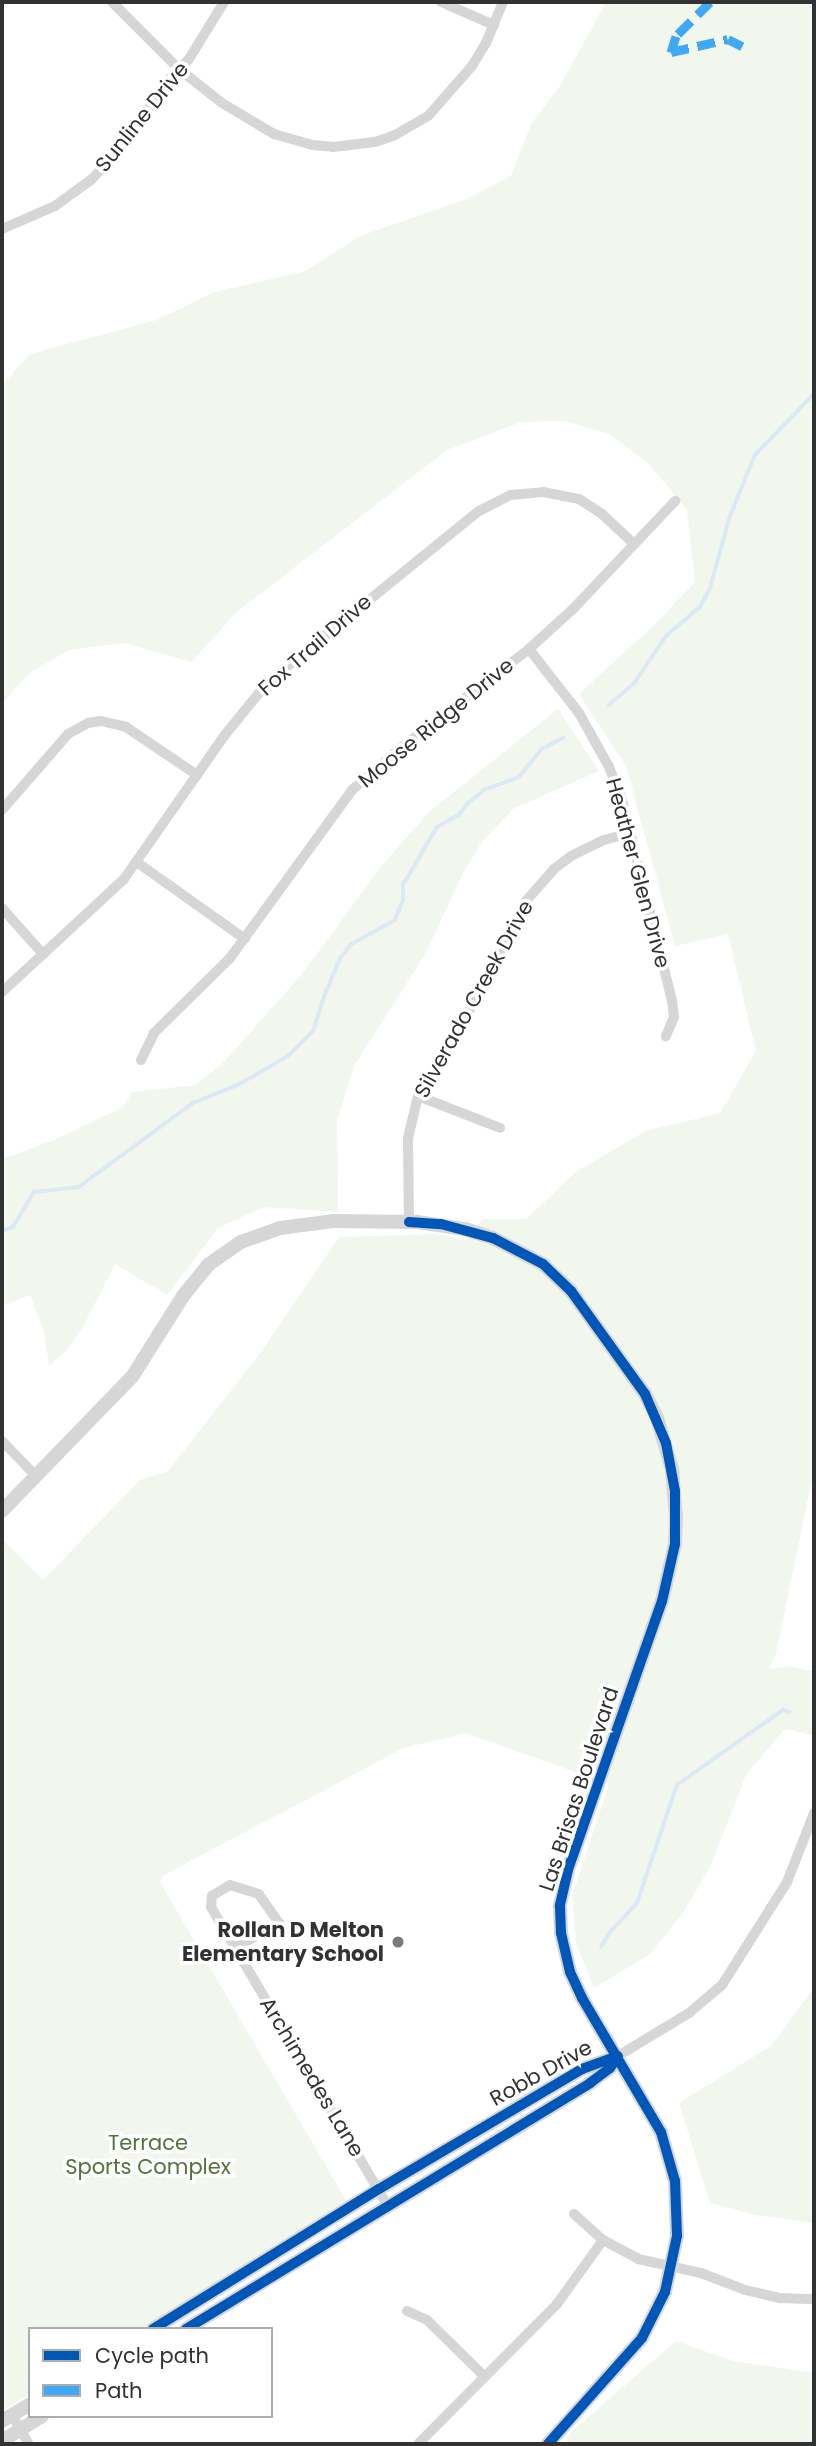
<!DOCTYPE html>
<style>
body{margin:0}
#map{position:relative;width:816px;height:2446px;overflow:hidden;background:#fff;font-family:Poppins,sans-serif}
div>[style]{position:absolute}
.green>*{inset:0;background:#f2f7ee}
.stream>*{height:3.5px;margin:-1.75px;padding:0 1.75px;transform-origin:1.75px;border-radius:1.75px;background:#dbe9f4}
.minor>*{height:10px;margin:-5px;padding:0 5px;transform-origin:5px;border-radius:5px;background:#d6d6d6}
.tertiary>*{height:14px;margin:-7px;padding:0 7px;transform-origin:7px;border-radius:7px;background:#d6d6d6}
.quiet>*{height:9px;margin-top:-4.5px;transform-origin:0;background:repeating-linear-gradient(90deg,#3fa9f5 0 18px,transparent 0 27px)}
.cycleway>*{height:10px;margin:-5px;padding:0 5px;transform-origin:5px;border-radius:5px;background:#0057b8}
.dots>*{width:19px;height:19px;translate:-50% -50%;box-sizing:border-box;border:4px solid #fff;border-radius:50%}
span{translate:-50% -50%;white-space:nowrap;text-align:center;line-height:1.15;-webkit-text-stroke:7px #fff;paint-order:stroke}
.street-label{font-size:21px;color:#323232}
.poi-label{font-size:21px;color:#323232;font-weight:700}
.right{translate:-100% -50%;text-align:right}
.park-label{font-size:21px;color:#52733a}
.frame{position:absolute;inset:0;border:4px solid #323232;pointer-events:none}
.legend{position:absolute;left:28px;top:2327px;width:245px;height:91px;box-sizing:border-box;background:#fff;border:2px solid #adadad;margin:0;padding:9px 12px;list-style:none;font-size:21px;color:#323232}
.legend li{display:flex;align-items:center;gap:14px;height:35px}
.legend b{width:35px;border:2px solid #adadad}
</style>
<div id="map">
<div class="green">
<div style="clip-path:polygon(606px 2px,814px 2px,814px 1469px,776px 1654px,769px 1669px,790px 1666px,814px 1672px,814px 1736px,788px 1729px,783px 1731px,746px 1775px,710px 1867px,683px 1913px,650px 1954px,594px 1988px,576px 1943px,572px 1896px,609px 1784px,466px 1733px,404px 1748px,164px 1875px,160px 1882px,350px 2207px,142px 2329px,30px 2329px,30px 2394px,2px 2411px,2px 1539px,43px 1580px,140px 1480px,168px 1471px,259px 1355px,339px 1237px,436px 1234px,467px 1240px,482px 1219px,526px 1219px,577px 1171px,646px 1131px,720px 1113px,756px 1051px,728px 934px,675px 946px,626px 766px,579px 694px,651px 628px,695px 582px,687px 510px,649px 464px,609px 434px,565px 421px,521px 422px,447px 450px,238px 611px,191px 662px,124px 643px,69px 650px,28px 674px,2px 703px,2px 385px,30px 354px,156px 320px,215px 292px,306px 271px,360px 236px,464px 200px,511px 176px,531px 124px,560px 86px)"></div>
<div style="clip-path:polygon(558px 709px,599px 771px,513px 809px,482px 842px,462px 875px,426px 953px,354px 1066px,337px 1121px,338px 1212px,264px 1207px,218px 1228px,167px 1295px,115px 1264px,83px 1327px,68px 1349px,49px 1366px,44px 1331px,30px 1295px,2px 1306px,2px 1159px,54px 1140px,123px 1107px,132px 1092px,196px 1085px,226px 1060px,302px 974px,383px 864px,429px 812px)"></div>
<div style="clip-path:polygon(814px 1988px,814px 2223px,756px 2215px,710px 2203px,679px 2103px,771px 2046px)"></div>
<div style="clip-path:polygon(676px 2341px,733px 2361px,814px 2373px,814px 2444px,565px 2444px,571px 2432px)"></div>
</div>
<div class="stream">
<div style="left:609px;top:705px;width:35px;rotate:-41deg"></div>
<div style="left:635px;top:682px;width:55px;rotate:-56deg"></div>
<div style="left:666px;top:636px;width:45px;rotate:-40.5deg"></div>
<div style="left:700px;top:607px;width:21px;rotate:-62deg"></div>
<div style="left:710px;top:588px;width:75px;rotate:-74.5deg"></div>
<div style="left:730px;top:516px;width:66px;rotate:-67.7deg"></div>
<div style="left:755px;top:455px;width:85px;rotate:-46deg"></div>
<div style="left:2px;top:1231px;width:12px;rotate:-20deg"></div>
<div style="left:13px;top:1227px;width:41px;rotate:-59deg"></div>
<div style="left:34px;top:1192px;width:45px;rotate:-6.3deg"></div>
<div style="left:79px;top:1187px;width:142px;rotate:-36.4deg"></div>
<div style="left:193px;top:1103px;width:48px;rotate:-21.8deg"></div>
<div style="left:238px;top:1085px;width:58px;rotate:-30.1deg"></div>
<div style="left:288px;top:1056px;width:35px;rotate:-45deg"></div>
<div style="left:313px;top:1031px;width:39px;rotate:-72deg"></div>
<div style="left:325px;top:994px;width:38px;rotate:-67deg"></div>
<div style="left:340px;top:959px;width:17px;rotate:-54deg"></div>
<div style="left:350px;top:945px;width:51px;rotate:-29.1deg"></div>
<div style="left:395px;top:920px;width:22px;rotate:-68deg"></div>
<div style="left:403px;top:900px;width:15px;rotate:-90deg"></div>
<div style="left:403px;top:885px;width:67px;rotate:-59.6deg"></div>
<div style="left:437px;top:827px;width:25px;rotate:-29deg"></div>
<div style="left:459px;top:815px;width:15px;rotate:-53deg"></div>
<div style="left:468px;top:803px;width:21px;rotate:-39deg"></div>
<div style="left:484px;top:790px;width:37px;rotate:-20deg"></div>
<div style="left:519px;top:777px;width:36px;rotate:-51deg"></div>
<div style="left:542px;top:749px;width:24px;rotate:-28deg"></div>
<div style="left:601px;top:1947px;width:19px;rotate:-58deg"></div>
<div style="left:611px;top:1931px;width:38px;rotate:-47deg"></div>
<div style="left:637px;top:1903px;width:125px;rotate:-71.3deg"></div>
<div style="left:677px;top:1785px;width:130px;rotate:-35.3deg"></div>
<div style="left:783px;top:1710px;width:7px;rotate:16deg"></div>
</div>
<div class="minor">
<div style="left:112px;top:2px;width:95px;rotate:45deg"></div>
<div style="left:179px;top:69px;width:55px;rotate:38.3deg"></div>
<div style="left:222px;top:103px;width:61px;rotate:30.8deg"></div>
<div style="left:274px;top:134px;width:40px;rotate:16deg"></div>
<div style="left:312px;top:145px;width:21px;rotate:5deg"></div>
<div style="left:333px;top:147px;width:42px;rotate:-6.8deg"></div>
<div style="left:375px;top:142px;width:21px;rotate:-19deg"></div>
<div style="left:395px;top:135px;width:39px;rotate:-30deg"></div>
<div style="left:429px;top:115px;width:65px;rotate:-48.7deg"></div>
<div style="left:472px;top:66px;width:27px;rotate:-59deg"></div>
<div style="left:486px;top:43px;width:44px;rotate:-67.5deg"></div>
<div style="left:441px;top:2px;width:58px;rotate:23.5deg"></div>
<div style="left:2px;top:229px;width:58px;rotate:-23.5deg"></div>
<div style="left:55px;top:206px;width:46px;rotate:-36.1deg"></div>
<div style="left:92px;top:179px;width:46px;rotate:-47.6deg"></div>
<div style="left:123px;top:145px;width:80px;rotate:-55.1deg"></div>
<div style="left:169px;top:79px;width:28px;rotate:-45deg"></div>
<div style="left:189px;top:59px;width:67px;rotate:-58.4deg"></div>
<div style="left:529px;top:649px;width:81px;rotate:52deg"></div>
<div style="left:579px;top:713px;width:62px;rotate:60.9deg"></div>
<div style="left:609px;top:767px;width:31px;rotate:68deg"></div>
<div style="left:621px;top:796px;width:211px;rotate:76deg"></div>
<div style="left:672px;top:1001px;width:16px;rotate:83deg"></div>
<div style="left:674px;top:1017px;width:21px;rotate:113deg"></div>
<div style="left:2px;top:810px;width:101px;rotate:-49deg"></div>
<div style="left:68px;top:734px;width:23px;rotate:-29deg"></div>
<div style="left:88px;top:723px;width:13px;rotate:-9deg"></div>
<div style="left:101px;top:721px;width:26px;rotate:13deg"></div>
<div style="left:126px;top:727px;width:86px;rotate:34.1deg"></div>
<div style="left:138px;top:863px;width:131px;rotate:35.4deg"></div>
<div style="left:2px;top:908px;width:62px;rotate:48.3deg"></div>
<div style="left:2px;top:992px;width:166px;rotate:-42.8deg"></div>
<div style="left:124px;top:879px;width:174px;rotate:-55deg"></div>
<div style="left:224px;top:736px;width:68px;rotate:-50.9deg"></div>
<div style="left:267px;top:683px;width:273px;rotate:-39.1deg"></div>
<div style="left:479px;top:511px;width:35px;rotate:-27deg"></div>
<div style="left:510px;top:495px;width:33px;rotate:-5deg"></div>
<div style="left:543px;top:492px;width:37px;rotate:11deg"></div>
<div style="left:579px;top:499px;width:27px;rotate:33deg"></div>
<div style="left:602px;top:514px;width:42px;rotate:43.1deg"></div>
<div style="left:141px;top:1060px;width:30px;rotate:-64deg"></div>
<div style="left:154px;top:1033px;width:107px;rotate:-44.6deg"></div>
<div style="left:230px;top:958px;width:208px;rotate:-54deg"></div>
<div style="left:352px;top:790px;width:60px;rotate:-40.9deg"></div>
<div style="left:397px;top:751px;width:167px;rotate:-37.7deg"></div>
<div style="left:529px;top:649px;width:59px;rotate:-42.3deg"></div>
<div style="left:573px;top:609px;width:149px;rotate:-46.6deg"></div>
<div style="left:418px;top:1096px;width:88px;rotate:21.3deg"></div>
<div style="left:409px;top:1222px;width:84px;rotate:-90.7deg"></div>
<div style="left:408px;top:1138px;width:43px;rotate:-76.6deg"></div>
<div style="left:418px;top:1096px;width:136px;rotate:-59.1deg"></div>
<div style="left:488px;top:979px;width:87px;rotate:-64deg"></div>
<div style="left:526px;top:901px;width:43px;rotate:-48.8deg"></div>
<div style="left:554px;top:869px;width:21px;rotate:-37deg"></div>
<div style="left:571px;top:856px;width:37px;rotate:-26deg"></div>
<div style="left:604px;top:840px;width:27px;rotate:-15deg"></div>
<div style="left:2px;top:1441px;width:49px;rotate:45.8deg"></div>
<div style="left:235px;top:1948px;width:51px;rotate:-29.6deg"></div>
<div style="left:279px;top:1923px;width:35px;rotate:-125deg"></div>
<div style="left:259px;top:1894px;width:30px;rotate:-163deg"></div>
<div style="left:230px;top:1885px;width:21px;rotate:149deg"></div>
<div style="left:212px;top:1896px;width:11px;rotate:95deg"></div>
<div style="left:211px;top:1907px;width:347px;rotate:59.4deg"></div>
<div style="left:618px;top:2056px;width:83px;rotate:-31.2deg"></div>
<div style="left:689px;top:2013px;width:43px;rotate:-40.3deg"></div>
<div style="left:722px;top:1985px;width:122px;rotate:-57.7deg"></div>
<div style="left:787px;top:1882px;width:74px;rotate:-68.6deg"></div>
<div style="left:574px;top:2214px;width:39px;rotate:42deg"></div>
<div style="left:603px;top:2240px;width:40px;rotate:28deg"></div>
<div style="left:638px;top:2259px;width:65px;rotate:12.5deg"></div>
<div style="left:701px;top:2273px;width:47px;rotate:21.1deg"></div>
<div style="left:745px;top:2290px;width:37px;rotate:13deg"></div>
<div style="left:781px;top:2298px;width:33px;rotate:2deg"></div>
<div style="left:407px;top:2311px;width:22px;rotate:24deg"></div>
<div style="left:427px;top:2320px;width:81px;rotate:44.5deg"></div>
<div style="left:12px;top:2415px;width:34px;rotate:60deg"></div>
<div style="left:418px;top:2444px;width:197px;rotate:-45.2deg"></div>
<div style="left:557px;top:2304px;width:79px;rotate:-54.3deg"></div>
</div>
<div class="tertiary">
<div style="left:2px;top:1511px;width:187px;rotate:-45.9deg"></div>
<div style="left:132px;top:1377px;width:96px;rotate:-57.8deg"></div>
<div style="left:183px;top:1296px;width:40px;rotate:-51deg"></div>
<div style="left:208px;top:1265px;width:40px;rotate:-34.9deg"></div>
<div style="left:241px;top:1242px;width:41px;rotate:-19.7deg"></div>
<div style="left:280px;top:1228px;width:53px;rotate:-7.5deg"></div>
<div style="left:333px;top:1221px;width:84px;rotate:0.7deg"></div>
<div style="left:417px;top:1222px;width:49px;rotate:8.3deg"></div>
<div style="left:465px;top:1229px;width:29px;rotate:18deg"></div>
<div style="left:493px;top:1238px;width:56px;rotate:27.5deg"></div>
<div style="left:543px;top:1264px;width:39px;rotate:44deg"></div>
<div style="left:571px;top:1291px;width:127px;rotate:54.3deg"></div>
<div style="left:645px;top:1394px;width:27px;rotate:63deg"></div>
<div style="left:657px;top:1418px;width:53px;rotate:73.6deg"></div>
<div style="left:672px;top:1469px;width:48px;rotate:85.2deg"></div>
<div style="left:676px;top:1517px;width:27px;rotate:92deg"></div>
<div style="left:675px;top:1544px;width:58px;rotate:102.8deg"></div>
<div style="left:662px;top:1601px;width:285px;rotate:109.3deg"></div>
<div style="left:568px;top:1870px;width:37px;rotate:103deg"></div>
<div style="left:560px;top:1906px;width:27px;rotate:88deg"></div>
<div style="left:561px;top:1933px;width:40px;rotate:77deg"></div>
<div style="left:570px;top:1972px;width:29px;rotate:65deg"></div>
<div style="left:582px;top:1998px;width:156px;rotate:59.5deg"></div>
<div style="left:661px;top:2132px;width:51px;rotate:74.1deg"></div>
<div style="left:675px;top:2181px;width:55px;rotate:87.9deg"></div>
<div style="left:677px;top:2236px;width:57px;rotate:102.1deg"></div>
<div style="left:665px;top:2292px;width:51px;rotate:116.6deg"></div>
<div style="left:642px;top:2338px;width:142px;rotate:131.6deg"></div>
<div style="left:153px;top:2329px;width:266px;rotate:-31.8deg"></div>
<div style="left:379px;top:2189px;width:236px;rotate:-30.6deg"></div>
<div style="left:582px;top:2069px;width:38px;rotate:-20deg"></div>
<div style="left:186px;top:2329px;width:473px;rotate:-31.3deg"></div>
<div style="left:590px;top:2083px;width:25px;rotate:-37deg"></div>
<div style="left:610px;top:2068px;width:14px;rotate:-56deg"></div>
<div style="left:2px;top:2421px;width:33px;rotate:-31deg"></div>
<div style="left:2px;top:2441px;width:47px;rotate:-32deg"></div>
</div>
<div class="quiet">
<div style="left:710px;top:2px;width:48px;rotate:135deg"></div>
<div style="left:676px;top:36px;width:17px;rotate:107deg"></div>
<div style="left:671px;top:52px;width:58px;rotate:-12.8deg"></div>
<div style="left:728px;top:39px;width:16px;rotate:27deg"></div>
</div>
<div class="cycleway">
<div style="left:409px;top:1222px;width:32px;rotate:4deg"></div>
<div style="left:441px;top:1224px;width:54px;rotate:15.1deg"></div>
<div style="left:493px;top:1238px;width:56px;rotate:27.5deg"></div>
<div style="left:543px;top:1264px;width:39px;rotate:44deg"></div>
<div style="left:571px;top:1291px;width:127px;rotate:54.3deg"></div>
<div style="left:645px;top:1394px;width:53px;rotate:66.8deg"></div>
<div style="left:666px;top:1443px;width:49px;rotate:79.4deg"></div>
<div style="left:675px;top:1491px;width:53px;rotate:90deg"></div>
<div style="left:675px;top:1544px;width:58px;rotate:102.8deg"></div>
<div style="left:662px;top:1601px;width:285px;rotate:109.3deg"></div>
<div style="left:568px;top:1870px;width:37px;rotate:103deg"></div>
<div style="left:560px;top:1906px;width:27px;rotate:88deg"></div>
<div style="left:561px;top:1933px;width:40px;rotate:77deg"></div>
<div style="left:570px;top:1972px;width:29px;rotate:65deg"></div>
<div style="left:582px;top:1998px;width:156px;rotate:59.5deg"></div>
<div style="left:661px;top:2132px;width:51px;rotate:74.1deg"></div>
<div style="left:675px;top:2181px;width:55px;rotate:87.9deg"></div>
<div style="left:677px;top:2236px;width:57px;rotate:102.1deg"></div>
<div style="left:665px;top:2292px;width:51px;rotate:116.6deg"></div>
<div style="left:642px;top:2338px;width:142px;rotate:131.6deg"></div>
<div style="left:153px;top:2329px;width:266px;rotate:-31.8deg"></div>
<div style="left:379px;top:2189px;width:236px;rotate:-30.6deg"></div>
<div style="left:582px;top:2069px;width:38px;rotate:-20deg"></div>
<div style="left:186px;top:2329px;width:473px;rotate:-31.3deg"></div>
<div style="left:590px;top:2083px;width:25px;rotate:-37deg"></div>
<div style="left:610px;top:2068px;width:14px;rotate:-56deg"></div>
</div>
<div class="dots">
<div style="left:398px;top:1942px;background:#7a7a7a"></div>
</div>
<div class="street-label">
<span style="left:142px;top:117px;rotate:-51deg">Sunline Drive</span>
<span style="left:315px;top:645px;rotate:-41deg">Fox Trail Drive</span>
<span style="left:436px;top:723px;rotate:-39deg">Moose Ridge Drive</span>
<span style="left:638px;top:873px;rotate:75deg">Heather Glen Drive</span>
<span style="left:474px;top:999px;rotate:-61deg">Silverado Creek Drive</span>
<span style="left:579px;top:1789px;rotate:-72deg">Las Brisas Boulevard</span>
<span style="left:541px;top:2073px;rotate:-29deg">Robb Drive</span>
<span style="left:312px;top:2077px;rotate:59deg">Archimedes Lane</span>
</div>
<div class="poi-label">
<span class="right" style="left:384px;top:1942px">Rollan D Melton<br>Elementary School</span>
</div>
<div class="park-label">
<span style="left:148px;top:2155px">Terrace<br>Sports Complex</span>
</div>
<div class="frame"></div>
<ul class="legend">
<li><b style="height:9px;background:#0057b8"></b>Cycle path</li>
<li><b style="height:9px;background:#3fa9f5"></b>Path</li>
</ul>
</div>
